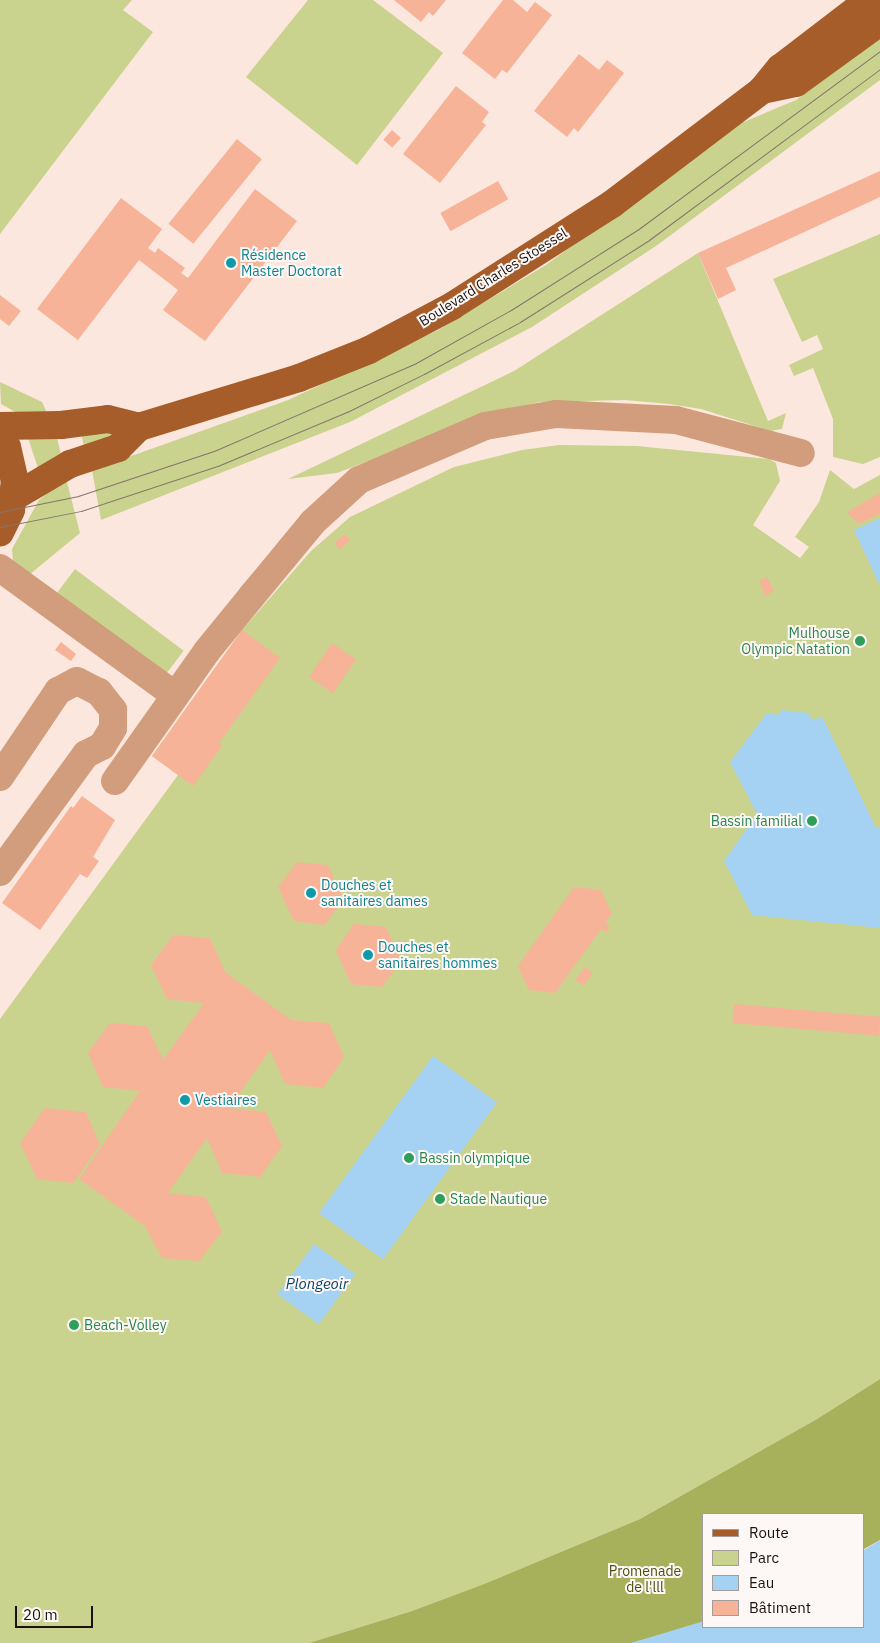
<!DOCTYPE html>
<meta charset="utf-8">
<style>
body{margin:0}
#map{position:relative;width:880px;height:1643px;overflow:hidden;background:#fce7de;font-family:"IBM Plex Sans",sans-serif}
div>[style]{position:absolute}
.green>*{inset:0;background:#cad38d;transform-origin:0 0}
.forest>*{inset:0;background:#a7b05b}
.water>*{inset:0;background:#a5d1f3;transform-origin:0 0}
.building>*{inset:0;background:#f6b397;transform-origin:0 0}
.minor>*{height:28px;margin:-14px;padding:0 14px;transform-origin:14px;border-radius:14px;background:#d19d7c}
.major>*{height:28px;margin:-14px;padding:0 14px;transform-origin:14px;border-radius:14px;background:#a65d29}
.tram>*{height:1px;margin:-0.5px;padding:0 0.5px;transform-origin:0.5px;border-radius:0.5px;background:#83756f}
.dots>*{width:14px;height:14px;translate:-50% -50%;box-sizing:border-box;border:2px solid #fdf8f6;border-radius:50%}
span{translate:-50% -50%;white-space:nowrap;text-align:center;line-height:1.15;-webkit-text-stroke:4px #fdf8f6;paint-order:stroke}
.culture-label{font-size:14px;color:#0d838f}
.left{translate:0 -50%;text-align:left}
.street-label{font-size:14px;color:#19120f}
.leisure-label{font-size:14px;color:#27864d}
.right{translate:-100% -50%;text-align:right}
.park-label{font-size:14px;color:#4b5111}
.water-label{font-size:15px;color:#0a476b;font-style:italic}
.legend{position:absolute;left:702px;top:1513px;width:162px;height:115px;box-sizing:border-box;background:#fdf8f6;border:1px solid #a29c9a;margin:0;padding:6px 9px;list-style:none;font-size:15px;color:#19120f}
.legend li{display:flex;align-items:center;gap:10px;height:25px}
.legend b{width:25px;border:1px solid #a29c9a}
.scale{position:absolute;left:15px;top:1606px;width:78px;height:22px;box-sizing:border-box;border:2px solid #19120f;border-top:0;padding-left:6px;font-size:15px;line-height:18px;white-space:nowrap;color:#19120f;-webkit-text-stroke:4px #fdf8f6;paint-order:stroke}
</style>
<div id="map">
<div class="green">
<div style="clip-path:polygon(0 0,132px 0,123px 10px,153px 32px,0 234px)"></div>
<div style="clip-path:polygon(308px 0,373px 0,443px 53px,357px 165px,246px 77px)"></div>
<div style="clip-path:polygon(880px 37px,880px 80px,656px 246px,532px 327px,350px 422px,101px 520px,92px 470px,288px 400px,438px 330px,546px 265px,732px 127px,796px 100px)"></div>
<div style="clip-path:polygon(880px 234px,880px 457px,863px 464px,833px 457px,833px 419px,813px 368px,794px 376px,789px 365px,823px 349px,817px 335px,802px 342px,773px 279px)"></div>
<div style="clip-path:polygon(698px 253px,768px 421px,786px 413px,782px 429px,770px 431px,701px 409px,669px 404px,625px 400px,540px 402px,491px 414px,337px 473px,288px 479px,514px 371px)"></div>
<div style="clip-path:polygon(0 382px,42px 402px,48px 415px,17px 413px,1px 404px)"></div>
<div style="clip-path:polygon(115px 428px,117px 435px,84px 448px,81px 431px)"></div>
<div style="clip-path:polygon(56px 433px,61px 455px,38px 468px,28px 438px)"></div>
<div style="clip-path:polygon(559px 445px,637px 446px,769px 459px,776px 463px,780px 481px,753px 525px,800px 558px,809px 547px,795px 537px,819px 502px,830px 470px,854px 489px,880px 475px,880px 1379px,817px 1419px,640px 1519px,484px 1584px,412px 1611px,309px 1643px,0 1643px,0 1019px,178px 775px,152px 756px,242px 630px,311px 551px,350px 517px,454px 467px,522px 450px)"></div>
<div style="clip-path:polygon(66px 478px,80px 533px,29px 575px,13px 562px,12px 549px,39px 500px)"></div>
<div style="left:75px;top:569px;width:136px;height:31px;rotate:37deg"></div>
</div>
<div class="forest">
<div style="clip-path:polygon(880px 1379px,880px 1540px,864px 1549px,864px 1514px,704px 1514px,704px 1621px,691px 1627px,631px 1643px,309px 1643px,412px 1611px,484px 1584px,640px 1519px,817px 1419px)"></div>
</div>
<div class="water">
<div style="clip-path:polygon(880px 518px,880px 586px,854px 530px)"></div>
<div style="clip-path:polygon(782px 710px,809px 713px,811px 719px,823px 718px,876px 828px,880px 828px,880px 928px,752px 915px,724px 861px,757px 814px,730px 762px,767px 713px,778px 715px)"></div>
<div style="left:433px;top:1056px;width:79px;height:194px;rotate:36deg"></div>
<div style="left:314px;top:1244px;width:51px;height:62px;rotate:36deg"></div>
<div style="clip-path:polygon(880px 1540px,880px 1643px,631px 1643px,704px 1621px,704px 1627px,864px 1627px,864px 1550px)"></div>
</div>
<div class="building">
<div style="clip-path:polygon(394px 0,446px 0,433px 16px,429px 12px,421px 22px)"></div>
<div style="clip-path:polygon(503px 0,513px 0,527px 12px,535px 2px,552px 15px,507px 73px,502px 70px,495px 79px,462px 53px)"></div>
<div style="clip-path:polygon(579px 54px,599px 70px,607px 60px,624px 73px,578px 132px,574px 128px,567px 137px,534px 111px)"></div>
<div style="clip-path:polygon(456px 86px,489px 112px,482px 122px,486px 125px,440px 183px,403px 154px)"></div>
<div style="left:392px;top:130px;width:12px;height:13px;rotate:42deg"></div>
<div style="left:237px;top:139px;width:32px;height:109px;rotate:39deg"></div>
<div style="clip-path:polygon(880px 171px,880px 197px,726px 268px,736px 290px,718px 299px,698px 253px)"></div>
<div style="left:498px;top:181px;width:21px;height:66px;rotate:61deg"></div>
<div style="clip-path:polygon(255px 189px,297px 221px,205px 341px,163px 310px,178px 290px,139px 260px,78px 340px,37px 309px,121px 198px,162px 229px,148px 248px,155px 253px,158px 248px,185px 268px,181px 273px,188px 278px)"></div>
<div style="clip-path:polygon(0 295px,21px 311px,9px 326px,0 319px)"></div>
<div style="clip-path:polygon(880px 493px,880px 514px,858px 524px,847px 512px)"></div>
<div style="left:345px;top:534px;width:8px;height:14px;rotate:50deg"></div>
<div style="clip-path:polygon(767px 577px,774px 591px,765px 596px,759px 581px)"></div>
<div style="clip-path:polygon(242px 630px,280px 658px,219px 743px,222px 746px,193px 786px,152px 756px)"></div>
<div style="clip-path:polygon(61px 642px,76px 654px,71px 661px,55px 650px)"></div>
<div style="left:332px;top:643px;width:29px;height:41px;rotate:34deg"></div>
<div style="clip-path:polygon(82px 796px,115px 820px,93px 857px,99px 861px,87px 878px,80px 874px,40px 930px,2px 903px,71px 806px,73px 808px)"></div>
<div style="clip-path:polygon(297px 862px,328px 865px,343px 899px,325px 925px,294px 921px,278px 887px)"></div>
<div style="clip-path:polygon(574px 887px,601px 890px,612px 914px,605px 923px,610px 927px,606px 933px,601px 929px,555px 993px,529px 990px,518px 966px)"></div>
<div style="clip-path:polygon(354px 924px,386px 927px,401px 961px,382px 987px,351px 984px,336px 950px)"></div>
<div style="clip-path:polygon(173px 935px,210px 938px,225px 972px,291px 1020px,329px 1023px,344px 1057px,323px 1088px,285px 1084px,270px 1050px,229px 1108px,266px 1112px,282px 1146px,260px 1177px,222px 1173px,207px 1138px,168px 1193px,206px 1197px,222px 1232px,199px 1261px,162px 1258px,145px 1226px,79px 1179px,140px 1091px,103px 1087px,88px 1053px,110px 1023px,147px 1026px,163px 1060px,204px 1003px,167px 999px,151px 965px)"></div>
<div style="left:585px;top:967px;width:10px;height:16px;rotate:37deg"></div>
<div style="left:734px;top:1004px;width:147px;height:19px;rotate:5deg"></div>
<div style="clip-path:polygon(45px 1108px,86px 1112px,100px 1145px,73px 1183px,37px 1179px,20px 1143px)"></div>
</div>
<div class="minor">
<div style="left:0;top:568px;width:216px;rotate:36deg"></div>
<div style="left:0;top:777px;width:104px;rotate:-56deg"></div>
<div style="left:58px;top:691px;width:21px;rotate:-28deg"></div>
<div style="left:77px;top:681px;width:25px;rotate:27deg"></div>
<div style="left:99px;top:692px;width:23px;rotate:52deg"></div>
<div style="left:113px;top:710px;width:18px;rotate:90deg"></div>
<div style="left:113px;top:728px;width:21px;rotate:121deg"></div>
<div style="left:102px;top:746px;width:18px;rotate:153deg"></div>
<div style="left:86px;top:754px;width:146px;rotate:126.1deg"></div>
<div style="left:115px;top:781px;width:159px;rotate:-54.7deg"></div>
<div style="left:207px;top:651px;width:70px;rotate:-50.8deg"></div>
<div style="left:251px;top:597px;width:97px;rotate:-50.4deg"></div>
<div style="left:313px;top:522px;width:62px;rotate:-42.4deg"></div>
<div style="left:359px;top:480px;width:137px;rotate:-23.2deg"></div>
<div style="left:485px;top:426px;width:72px;rotate:-9.6deg"></div>
<div style="left:556px;top:414px;width:120px;rotate:2.9deg"></div>
<div style="left:676px;top:420px;width:129px;rotate:14.8deg"></div>
</div>
<div class="major">
<div style="left:762px;top:90px;width:35px;rotate:-12deg"></div>
<div style="left:796px;top:83px;width:104px;rotate:-36deg"></div>
<div style="left:0;top:426px;width:61px;rotate:-0.9deg"></div>
<div style="left:61px;top:425px;width:47px;rotate:-7.3deg"></div>
<div style="left:108px;top:419px;width:32px;rotate:14deg"></div>
<div style="left:0;top:434px;width:15px;rotate:62deg"></div>
<div style="left:7px;top:447px;width:35px;rotate:77deg"></div>
<div style="left:15px;top:481px;width:29px;rotate:98deg"></div>
<div style="left:11px;top:510px;width:25px;rotate:116deg"></div>
<div style="left:14px;top:497px;width:65px;rotate:-30.5deg"></div>
<div style="left:70px;top:464px;width:51px;rotate:-18.4deg"></div>
<div style="left:118px;top:448px;width:30px;rotate:-45deg"></div>
<div style="left:139px;top:427px;width:167px;rotate:-17deg"></div>
<div style="left:299px;top:378px;width:75px;rotate:-21.8deg"></div>
<div style="left:369px;top:350px;width:94px;rotate:-27.9deg"></div>
<div style="left:452px;top:306px;width:190px;rotate:-32.5deg"></div>
<div style="left:612px;top:204px;width:188px;rotate:-37.2deg"></div>
<div style="left:762px;top:90px;width:28px;rotate:-51deg"></div>
<div style="left:780px;top:68px;width:112px;rotate:-37.4deg"></div>
</div>
<div class="tram">
<div style="left:0;top:512px;width:80px;rotate:-11.6deg"></div>
<div style="left:78px;top:496px;width:143px;rotate:-18.3deg"></div>
<div style="left:214px;top:451px;width:220px;rotate:-23.5deg"></div>
<div style="left:416px;top:363px;width:109px;rotate:-29.2deg"></div>
<div style="left:511px;top:310px;width:153px;rotate:-32.4deg"></div>
<div style="left:640px;top:228px;width:298px;rotate:-36.4deg"></div>
<div style="left:0;top:527px;width:83px;rotate:-11.2deg"></div>
<div style="left:81px;top:511px;width:146px;rotate:-18.3deg"></div>
<div style="left:220px;top:465px;width:138px;rotate:-22.7deg"></div>
<div style="left:347px;top:412px;width:86px;rotate:-26.3deg"></div>
<div style="left:424px;top:374px;width:109px;rotate:-28.4deg"></div>
<div style="left:520px;top:322px;width:153px;rotate:-32.4deg"></div>
<div style="left:649px;top:240px;width:287px;rotate:-36.5deg"></div>
</div>
<div class="dots">
<div style="left:231px;top:263px;background:#0f9aa8"></div>
<div style="left:860px;top:641px;background:#2e9e5b"></div>
<div style="left:812px;top:821px;background:#2e9e5b"></div>
<div style="left:311px;top:893px;background:#0f9aa8"></div>
<div style="left:368px;top:955px;background:#0f9aa8"></div>
<div style="left:185px;top:1100px;background:#0f9aa8"></div>
<div style="left:409px;top:1158px;background:#2e9e5b"></div>
<div style="left:440px;top:1199px;background:#2e9e5b"></div>
<div style="left:74px;top:1325px;background:#2e9e5b"></div>
</div>
<div class="culture-label">
<span class="left" style="left:241px;top:263px">Résidence<br>Master Doctorat</span>
<span class="left" style="left:321px;top:893px">Douches et<br>sanitaires dames</span>
<span class="left" style="left:378px;top:955px">Douches et<br>sanitaires hommes</span>
<span class="left" style="left:195px;top:1100px">Vestiaires</span>
</div>
<div class="street-label">
<span style="left:493px;top:277px;rotate:-32deg">Boulevard Charles Stoessel</span>
</div>
<div class="leisure-label">
<span class="right" style="left:850px;top:641px">Mulhouse<br>Olympic Natation</span>
<span class="right" style="left:802px;top:821px">Bassin familial</span>
<span class="left" style="left:419px;top:1158px">Bassin olympique</span>
<span class="left" style="left:450px;top:1199px">Stade Nautique</span>
<span class="left" style="left:84px;top:1325px">Beach-Volley</span>
</div>
<div class="park-label">
<span style="left:645px;top:1579px">Promenade<br>de l'lll</span>
</div>
<div class="water-label">
<span style="left:317px;top:1284px">Plongeoir</span>
</div>
<ul class="legend">
<li><b style="height:6px;background:#a65d29"></b>Route</li>
<li><b style="height:14px;background:#cad38d"></b>Parc</li>
<li><b style="height:14px;background:#a5d1f3"></b>Eau</li>
<li><b style="height:14px;background:#f6b397"></b>Bâtiment</li>
</ul>
<div class="scale">20 m</div>
</div>
